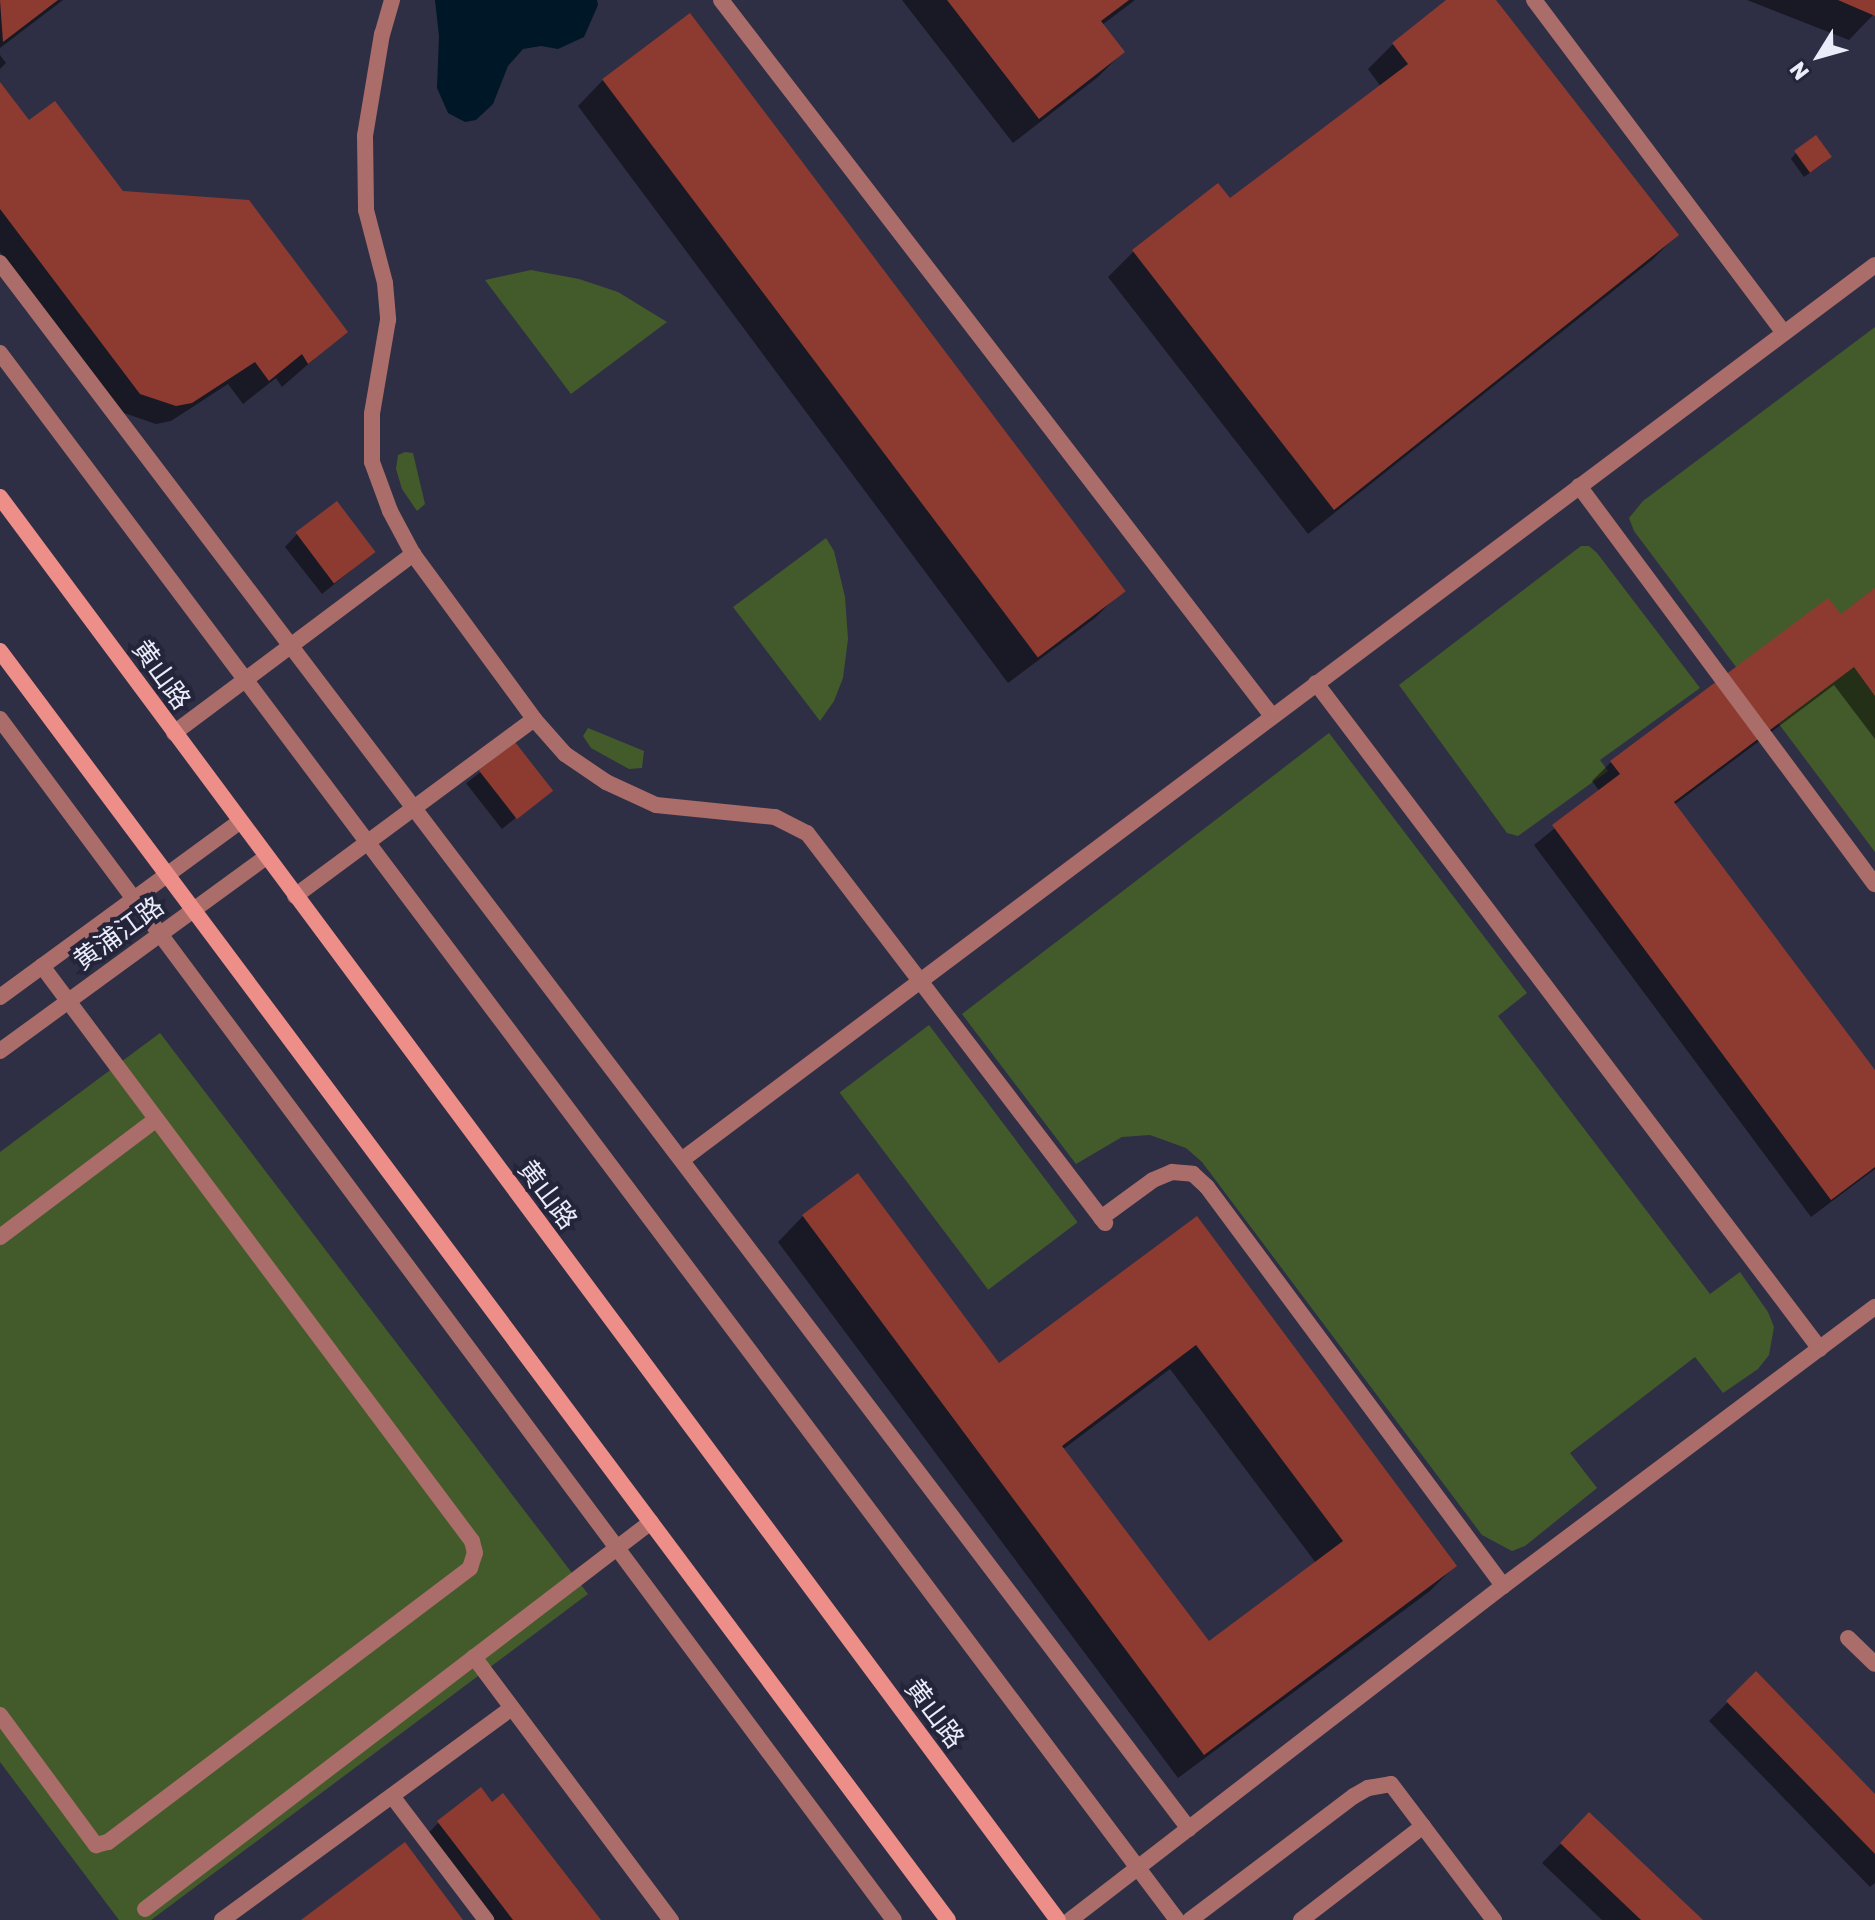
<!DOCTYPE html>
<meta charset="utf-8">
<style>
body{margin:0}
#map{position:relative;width:1875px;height:1920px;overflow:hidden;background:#2e2f44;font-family:Rubik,"Noto Sans SC",sans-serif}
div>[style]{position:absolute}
.green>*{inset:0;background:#435b2b;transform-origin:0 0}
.water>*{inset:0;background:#001728}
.shadow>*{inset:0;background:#0007;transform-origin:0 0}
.building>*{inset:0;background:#8d3b31;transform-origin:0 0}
.service>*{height:16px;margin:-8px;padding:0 8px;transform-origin:8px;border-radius:8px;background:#aa6d69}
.tertiary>*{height:16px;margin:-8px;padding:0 8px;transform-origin:8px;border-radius:8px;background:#aa6d69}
.secondary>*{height:16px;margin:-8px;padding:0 8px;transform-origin:8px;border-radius:8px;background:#ee8e88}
span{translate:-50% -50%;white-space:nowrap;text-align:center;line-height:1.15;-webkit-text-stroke:8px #24253a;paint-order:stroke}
.street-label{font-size:26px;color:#eaecfa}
.north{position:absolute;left:1779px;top:16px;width:80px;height:80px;-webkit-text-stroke:6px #24253a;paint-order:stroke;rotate:233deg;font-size:22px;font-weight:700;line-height:32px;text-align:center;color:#eaecfa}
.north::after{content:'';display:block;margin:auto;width:28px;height:36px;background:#eaecfa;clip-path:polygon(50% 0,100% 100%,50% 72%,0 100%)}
</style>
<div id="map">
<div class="green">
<div style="clip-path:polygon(531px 270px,579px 279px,618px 292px,667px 322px,571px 394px,485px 280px)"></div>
<div style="clip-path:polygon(1875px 327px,1875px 852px,1634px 531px,1629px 518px,1643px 501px)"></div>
<div style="clip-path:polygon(405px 452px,413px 453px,425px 504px,417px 511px,402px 489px,396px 469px,398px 455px)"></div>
<div style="clip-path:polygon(826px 538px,834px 551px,845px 597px,848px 639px,843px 678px,834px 701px,820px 721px,733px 607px)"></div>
<div style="clip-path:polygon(1581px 546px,1589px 546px,1597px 553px,1700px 688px,1600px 760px,1608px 771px,1518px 836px,1507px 833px,1399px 685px)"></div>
<div style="clip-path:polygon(588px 728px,644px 751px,642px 768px,629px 769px,591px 748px,583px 736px)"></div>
<div style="clip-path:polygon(1329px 733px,1527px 993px,1498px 1016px,1710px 1294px,1740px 1272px,1768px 1312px,1774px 1327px,1769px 1355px,1758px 1369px,1723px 1393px,1695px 1357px,1570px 1453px,1597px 1488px,1525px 1546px,1512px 1551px,1482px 1535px,1202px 1162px,1186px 1148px,1150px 1135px,1122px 1137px,1076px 1164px,962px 1014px)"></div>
<div style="left:929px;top:1025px;width:247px;height:112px;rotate:53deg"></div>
<div style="clip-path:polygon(160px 1033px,588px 1594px,151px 1920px,119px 1920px,0 1762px,0 1152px)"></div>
</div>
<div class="water">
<div style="clip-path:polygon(435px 0,597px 0,598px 5px,584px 37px,558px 49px,541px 46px,523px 49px,508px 66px,493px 104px,476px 120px,465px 122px,448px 113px,437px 88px,439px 36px)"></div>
</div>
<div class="shadow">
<div style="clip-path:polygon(0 0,63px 0,0 48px)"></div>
<div style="clip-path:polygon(902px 0,1135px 0,1102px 25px,1123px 52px,1098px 77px,1013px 143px)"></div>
<div style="clip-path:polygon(1450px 0,1494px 0,1677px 235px,1652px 260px,1308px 534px,1108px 277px,1133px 252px,1218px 186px,1230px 201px,1381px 87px,1368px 69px,1393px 44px)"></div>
<div style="clip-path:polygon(1747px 0,1875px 0,1875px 13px,1849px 40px)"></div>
<div style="clip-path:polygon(690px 16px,1120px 593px,1095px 618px,1008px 683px,578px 106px,603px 80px)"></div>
<div style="clip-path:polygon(0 55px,6px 63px,0 69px)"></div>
<div style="clip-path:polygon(0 86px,26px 120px,122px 193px,345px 332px,282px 387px,276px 378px,243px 404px,228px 384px,171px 421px,156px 424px,121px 412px,0 252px)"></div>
<div style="clip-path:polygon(1796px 153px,1824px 163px,1804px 177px,1791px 159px)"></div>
<div style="clip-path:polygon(297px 534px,374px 552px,322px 594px,285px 547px)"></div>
<div style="clip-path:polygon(1875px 591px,1875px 739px,1834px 685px,1674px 805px,1875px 1073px,1875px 1169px,1811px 1217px,1534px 845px,1600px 792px,1592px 781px,1611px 762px,1828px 601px,1840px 617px)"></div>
<div style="left:515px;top:745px;width:58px;height:62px;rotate:52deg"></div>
<div style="clip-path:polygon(evenodd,803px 1216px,999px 1365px,1196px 1219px,1455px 1566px,1430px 1591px,1178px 1778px,778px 1242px,803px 1216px,1170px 1369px,1316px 1563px,1209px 1644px,1062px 1450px,1170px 1369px)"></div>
<div style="clip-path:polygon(1756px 1674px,1875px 1797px,1875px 1883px,1870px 1887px,1709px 1721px)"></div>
<div style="clip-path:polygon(1589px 1815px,1700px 1920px,1602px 1920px,1542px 1863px)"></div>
<div style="clip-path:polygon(438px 1823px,598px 1920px,480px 1920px,420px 1842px)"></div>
</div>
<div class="building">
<div style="clip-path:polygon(0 0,58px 0,3px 42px)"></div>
<div style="clip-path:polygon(947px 0,1129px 0,1101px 21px,1125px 52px,1039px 119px)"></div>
<div style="clip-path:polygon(1446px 0,1496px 0,1679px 235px,1334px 510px,1132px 250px,1218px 183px,1230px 198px,1408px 64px,1392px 43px)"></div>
<div style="clip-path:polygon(1838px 0,1875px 0,1875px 16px)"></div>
<div style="left:690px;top:13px;width:724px;height:110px;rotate:53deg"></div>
<div style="clip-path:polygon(0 82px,29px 120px,55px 101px,123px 191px,249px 200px,348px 332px,308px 364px,302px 354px,269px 381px,255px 362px,192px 403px,176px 406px,140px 394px,0 209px)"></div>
<div style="left:1816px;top:135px;width:27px;height:27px;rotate:54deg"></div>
<div style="left:337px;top:501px;width:64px;height:52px;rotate:53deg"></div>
<div style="clip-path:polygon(1875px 588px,1875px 696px,1854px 667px,1674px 802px,1875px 1070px,1875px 1167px,1831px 1200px,1552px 825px,1620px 774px,1610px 761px,1828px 598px,1841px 614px)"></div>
<div style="left:515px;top:742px;width:62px;height:46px;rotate:52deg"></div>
<div style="clip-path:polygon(evenodd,858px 1173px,999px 1363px,1197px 1216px,1457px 1566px,1204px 1755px,802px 1215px,858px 1173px,1196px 1345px,1343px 1541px,1209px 1641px,1062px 1446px,1196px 1345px)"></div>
<div style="clip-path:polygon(1756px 1671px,1875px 1794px,1875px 1854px,1726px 1701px)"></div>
<div style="clip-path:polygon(481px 1787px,492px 1802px,503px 1793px,601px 1920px,513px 1920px,437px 1821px)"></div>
<div style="clip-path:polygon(1589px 1812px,1703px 1920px,1641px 1920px,1560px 1843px)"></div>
<div style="clip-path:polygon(405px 1842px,463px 1920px,301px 1920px)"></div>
</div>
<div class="service">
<div style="left:392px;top:0;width:35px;rotate:106deg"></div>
<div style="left:382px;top:34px;width:103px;rotate:99.5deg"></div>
<div style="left:365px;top:136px;width:74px;rotate:89.2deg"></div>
<div style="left:366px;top:210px;width:75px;rotate:75.4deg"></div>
<div style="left:385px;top:283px;width:37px;rotate:85deg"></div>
<div style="left:388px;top:320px;width:95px;rotate:99.7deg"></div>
<div style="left:372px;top:414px;width:48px;rotate:90deg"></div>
<div style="left:372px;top:462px;width:52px;rotate:69.8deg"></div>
<div style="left:390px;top:511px;width:49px;rotate:61.9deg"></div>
<div style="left:413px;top:554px;width:205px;rotate:53.7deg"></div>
<div style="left:534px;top:719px;width:47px;rotate:48.5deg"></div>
<div style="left:565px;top:754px;width:50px;rotate:34.3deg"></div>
<div style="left:606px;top:782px;width:55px;rotate:24.7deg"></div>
<div style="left:656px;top:805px;width:120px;rotate:5.8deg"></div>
<div style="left:775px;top:817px;width:36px;rotate:27deg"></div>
<div style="left:807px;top:833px;width:491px;rotate:52.6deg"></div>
<div style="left:721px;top:0;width:903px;rotate:52.42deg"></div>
<div style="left:1534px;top:0;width:416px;rotate:53.1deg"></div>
<div style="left:0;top:263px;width:1966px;rotate:52.79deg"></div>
<div style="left:0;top:353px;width:1960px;rotate:53.09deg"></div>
<div style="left:1579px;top:486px;width:496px;rotate:53.4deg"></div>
<div style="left:1316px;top:683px;width:835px;rotate:52.88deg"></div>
<div style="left:0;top:719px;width:1497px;rotate:53.34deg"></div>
<div style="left:174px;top:733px;width:299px;rotate:-36.8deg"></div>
<div style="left:295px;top:896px;width:297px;rotate:-36.5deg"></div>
<div style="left:683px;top:1159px;width:1490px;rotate:-36.87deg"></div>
<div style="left:1101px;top:1218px;width:64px;rotate:-36.2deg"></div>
<div style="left:1153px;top:1180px;width:21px;rotate:-23deg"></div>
<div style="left:1172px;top:1172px;width:21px;rotate:5deg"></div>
<div style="left:1193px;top:1174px;width:19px;rotate:43deg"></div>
<div style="left:1207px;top:1187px;width:497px;rotate:53.4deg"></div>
<div style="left:0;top:1237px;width:194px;rotate:-37deg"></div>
<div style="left:1848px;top:1638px;width:37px;rotate:44deg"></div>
<div style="left:474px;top:1657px;width:329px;rotate:53.2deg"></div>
<div style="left:0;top:1715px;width:162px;rotate:53.6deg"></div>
<div style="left:96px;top:1845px;width:12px;rotate:-14deg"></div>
<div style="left:108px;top:1842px;width:454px;rotate:-37.1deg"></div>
<div style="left:470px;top:1568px;width:16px;rotate:-72deg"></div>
<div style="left:475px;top:1553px;width:12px;rotate:-104deg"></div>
<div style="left:472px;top:1541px;width:718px;rotate:-126.79deg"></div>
<div style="left:392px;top:1796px;width:156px;rotate:52.8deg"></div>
<div style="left:145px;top:1909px;width:637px;rotate:-37.41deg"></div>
<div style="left:222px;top:1920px;width:359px;rotate:-36.2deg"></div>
<div style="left:1070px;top:1920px;width:547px;rotate:-37.65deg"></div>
<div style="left:1503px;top:1586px;width:465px;rotate:-36.9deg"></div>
<div style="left:1190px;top:1920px;width:206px;rotate:-37.1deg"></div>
<div style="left:1354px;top:1796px;width:16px;rotate:-30deg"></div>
<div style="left:1368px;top:1788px;width:23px;rotate:-10deg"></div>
<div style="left:1391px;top:1784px;width:171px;rotate:52.9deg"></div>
<div style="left:1301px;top:1920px;width:154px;rotate:-37.6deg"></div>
</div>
<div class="tertiary">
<div style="left:0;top:997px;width:296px;rotate:-36.2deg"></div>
<div style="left:0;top:1051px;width:329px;rotate:-36.1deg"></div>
</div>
<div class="secondary">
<div style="left:0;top:497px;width:1773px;rotate:53.37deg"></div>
<div style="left:0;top:651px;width:1584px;rotate:53.24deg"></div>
</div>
<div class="street-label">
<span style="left:161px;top:675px;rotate:54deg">黄山路</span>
<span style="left:119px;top:934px;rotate:-36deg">黄浦江路</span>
<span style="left:547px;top:1195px;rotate:53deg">黄山路</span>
<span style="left:934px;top:1714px;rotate:53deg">黄山路</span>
</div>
<div class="north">N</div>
</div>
